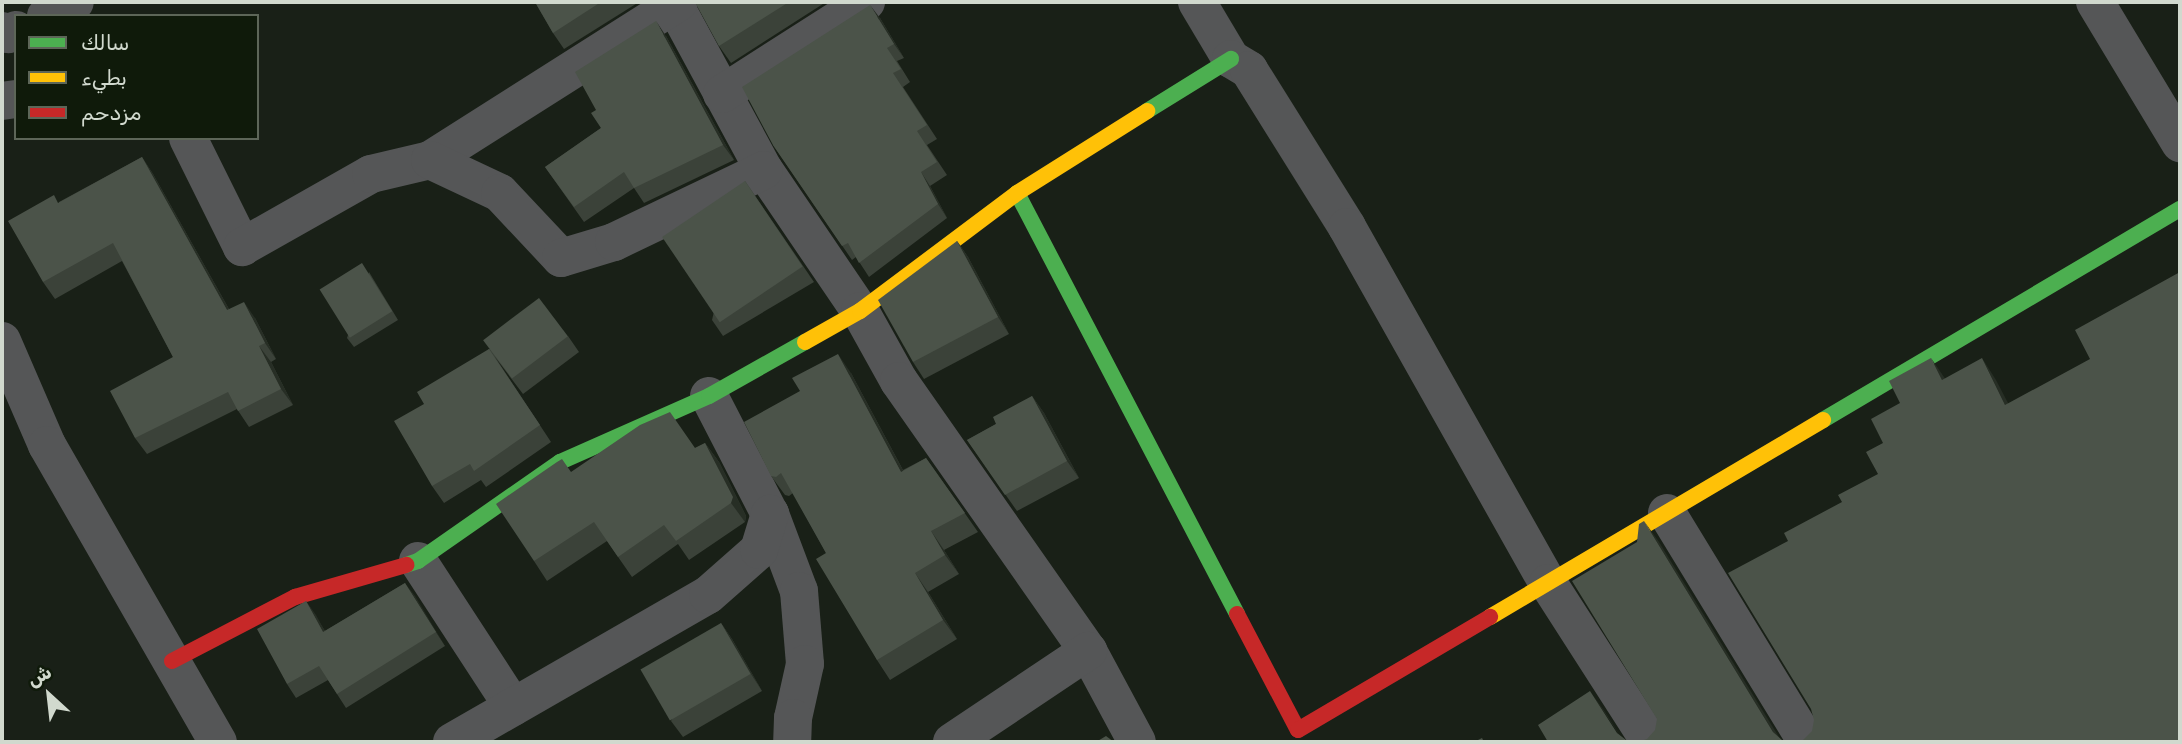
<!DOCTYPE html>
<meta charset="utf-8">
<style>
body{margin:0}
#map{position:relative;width:2182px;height:744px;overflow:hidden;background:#192017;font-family:Rubik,Vazirmatn,sans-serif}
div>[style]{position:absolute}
.street>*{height:38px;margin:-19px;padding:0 19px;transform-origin:19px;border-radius:19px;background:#555657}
.fast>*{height:16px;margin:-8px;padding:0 8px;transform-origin:8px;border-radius:8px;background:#4caf50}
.slow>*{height:16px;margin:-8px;padding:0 8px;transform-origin:8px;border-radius:8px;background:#ffc107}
.jam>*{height:16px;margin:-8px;padding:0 8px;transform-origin:8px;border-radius:8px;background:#c62828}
.wall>*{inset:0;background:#3b4239}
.shaded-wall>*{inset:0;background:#272e25}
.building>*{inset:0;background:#4b5349;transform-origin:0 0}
span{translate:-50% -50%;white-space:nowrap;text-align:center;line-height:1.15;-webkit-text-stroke:7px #0f1a0a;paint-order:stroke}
.frame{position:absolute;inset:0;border:4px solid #d1d9ce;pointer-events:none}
.legend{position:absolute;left:14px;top:14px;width:245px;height:126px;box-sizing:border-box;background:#0f1a0a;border:2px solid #5d6658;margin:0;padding:9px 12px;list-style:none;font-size:21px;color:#d1d9ce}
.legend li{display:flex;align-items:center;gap:14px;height:35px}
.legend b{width:35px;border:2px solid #5d6658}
.north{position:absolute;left:14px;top:660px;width:70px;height:70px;-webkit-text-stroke:5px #0f1a0a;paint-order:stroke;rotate:333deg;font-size:19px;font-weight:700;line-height:28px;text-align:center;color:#d1d9ce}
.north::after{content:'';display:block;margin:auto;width:24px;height:32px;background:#d1d9ce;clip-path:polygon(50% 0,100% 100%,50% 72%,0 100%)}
</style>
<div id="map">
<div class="street">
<div style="left:673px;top:2px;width:191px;rotate:61.6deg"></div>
<div style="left:764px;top:170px;width:171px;rotate:55.8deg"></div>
<div style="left:860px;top:311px;width:80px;rotate:60.9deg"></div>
<div style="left:899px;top:381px;width:330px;rotate:55deg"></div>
<div style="left:1088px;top:651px;width:103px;rotate:61.7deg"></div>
<div style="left:1197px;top:2px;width:66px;rotate:59.2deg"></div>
<div style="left:1231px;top:59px;width:21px;rotate:31deg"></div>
<div style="left:1249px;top:70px;width:185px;rotate:58deg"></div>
<div style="left:1347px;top:227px;width:409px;rotate:60.6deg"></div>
<div style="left:1548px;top:583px;width:189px;rotate:57.3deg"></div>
<div style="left:2095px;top:2px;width:165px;rotate:58.9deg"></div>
<div style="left:46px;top:16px;width:32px;rotate:-26deg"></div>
<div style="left:2px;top:31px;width:7px;rotate:27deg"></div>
<div style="left:8px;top:34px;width:9px;rotate:-27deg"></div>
<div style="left:722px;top:94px;width:171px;rotate:-32.6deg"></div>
<div style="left:2px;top:101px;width:14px;rotate:-8deg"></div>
<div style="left:188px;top:138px;width:122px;rotate:63.6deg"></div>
<div style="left:242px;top:247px;width:148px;rotate:-29.5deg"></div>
<div style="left:371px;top:174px;width:61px;rotate:-13.3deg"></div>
<div style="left:430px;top:160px;width:295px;rotate:-32.4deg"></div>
<div style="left:430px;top:160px;width:77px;rotate:25.2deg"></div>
<div style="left:500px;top:193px;width:89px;rotate:46.8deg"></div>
<div style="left:561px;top:258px;width:55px;rotate:-16.8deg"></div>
<div style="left:614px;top:242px;width:166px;rotate:-25.6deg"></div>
<div style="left:2px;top:341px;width:113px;rotate:66.6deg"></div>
<div style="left:47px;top:445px;width:343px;rotate:60.1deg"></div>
<div style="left:709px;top:396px;width:133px;rotate:62.7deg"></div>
<div style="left:770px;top:514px;width:82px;rotate:69.4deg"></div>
<div style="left:799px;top:591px;width:73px;rotate:85.3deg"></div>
<div style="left:805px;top:664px;width:55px;rotate:102.5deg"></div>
<div style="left:793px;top:718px;width:24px;rotate:92deg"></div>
<div style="left:1667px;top:513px;width:268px;rotate:58.6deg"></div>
<div style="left:418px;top:561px;width:174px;rotate:56.9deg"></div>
<div style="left:452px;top:742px;width:295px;rotate:-29.9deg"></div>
<div style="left:708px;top:595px;width:68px;rotate:-41.4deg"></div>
<div style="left:759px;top:550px;width:38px;rotate:-73deg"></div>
<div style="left:952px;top:742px;width:164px;rotate:-33.8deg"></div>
</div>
<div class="fast">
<div style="left:1147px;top:111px;width:99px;rotate:-31.8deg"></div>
<div style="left:1017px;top:193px;width:475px;rotate:62.4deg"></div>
<div style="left:1823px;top:420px;width:415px;rotate:-30.6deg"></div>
<div style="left:406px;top:565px;width:13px;rotate:-18deg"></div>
<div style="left:418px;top:561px;width:173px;rotate:-34.9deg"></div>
<div style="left:560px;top:462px;width:163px;rotate:-23.9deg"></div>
<div style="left:709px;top:396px;width:110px;rotate:-29.4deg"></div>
</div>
<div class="slow">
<div style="left:805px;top:342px;width:63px;rotate:-29.4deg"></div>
<div style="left:860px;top:311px;width:196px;rotate:-36.9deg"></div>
<div style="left:1017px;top:193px;width:154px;rotate:-32.2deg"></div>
<div style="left:1490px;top:617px;width:387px;rotate:-30.6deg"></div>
</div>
<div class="jam">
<div style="left:1237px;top:614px;width:131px;rotate:62.3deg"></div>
<div style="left:1298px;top:730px;width:223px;rotate:-30.5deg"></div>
<div style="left:172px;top:661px;width:139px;rotate:-27.5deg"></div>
<div style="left:295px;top:597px;width:116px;rotate:-16.1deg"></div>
</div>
<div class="wall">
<div style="clip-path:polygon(535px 2px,639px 2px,564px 49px,553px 33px)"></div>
<div style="clip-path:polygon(695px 2px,826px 2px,731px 63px,719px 46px)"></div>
<div style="clip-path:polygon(880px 18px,904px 58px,897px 61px,910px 82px,903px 87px,937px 139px,927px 145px,947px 175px,930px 186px,947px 218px,869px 277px,856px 257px,852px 260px,773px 145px)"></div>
<div style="clip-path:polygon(666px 36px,734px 160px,644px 203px,634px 188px,584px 222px,545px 167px,601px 128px,596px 110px)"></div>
<div style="clip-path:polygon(142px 157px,153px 174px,229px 309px,255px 318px,276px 359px,271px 362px,293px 405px,249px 427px,237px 409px,147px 454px,135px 438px,173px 357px,122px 261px,55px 299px,43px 282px,59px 202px)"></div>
<div style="clip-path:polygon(745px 181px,814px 282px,723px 336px,712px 320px)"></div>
<div style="clip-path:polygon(957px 241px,968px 257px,1009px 334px,924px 379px,913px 362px)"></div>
<div style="clip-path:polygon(369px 272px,398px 320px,354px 347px,347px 338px)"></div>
<div style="clip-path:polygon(568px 336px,579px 352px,523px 394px,495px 357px,551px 442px,486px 487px,481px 480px,444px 503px,432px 486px,424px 404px,489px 349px)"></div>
<div style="clip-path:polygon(851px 373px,903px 470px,926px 458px,978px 532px,944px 550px,959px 574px,928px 592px,957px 639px,890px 680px,877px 660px,826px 553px,793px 493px,789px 496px,785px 495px,771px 476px)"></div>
<div style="clip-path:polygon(1032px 396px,1044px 413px,1079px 478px,1017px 511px,967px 440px,996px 424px)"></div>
<div style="clip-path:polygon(705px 443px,719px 462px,746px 516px,745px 522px,689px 560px,678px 544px,632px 577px,607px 541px,547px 581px,534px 561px,571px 472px,695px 448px)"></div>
<div style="clip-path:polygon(405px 583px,445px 646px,346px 708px,328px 680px,296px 698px,287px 684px,306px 601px,325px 631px)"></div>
<div style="clip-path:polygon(721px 623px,732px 639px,762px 691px,683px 737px,671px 721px)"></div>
</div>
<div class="shaded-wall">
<div style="clip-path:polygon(870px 5px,880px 18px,904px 58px,894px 44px)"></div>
<div style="clip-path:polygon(656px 21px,666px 36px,734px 160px,723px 145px)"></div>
<div style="clip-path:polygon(142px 157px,153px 174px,239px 327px,227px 310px)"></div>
<div style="clip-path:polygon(921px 172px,930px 186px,947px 218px,938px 204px)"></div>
<div style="clip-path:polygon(957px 241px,968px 257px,1009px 334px,998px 317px)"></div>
<div style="clip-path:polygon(244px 302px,255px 318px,276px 359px,265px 343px)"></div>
<div style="clip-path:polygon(259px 346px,271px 362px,293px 405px,281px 389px)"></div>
<div style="clip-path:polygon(838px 354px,851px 373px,914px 491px,901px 472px)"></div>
<div style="clip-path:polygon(1931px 358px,1946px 380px,1942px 380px)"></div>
<div style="clip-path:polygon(1982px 358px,1996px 380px,2020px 426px,2005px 405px)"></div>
<div style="clip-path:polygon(1032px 396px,1044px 413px,1079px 478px,1067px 461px)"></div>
<div style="clip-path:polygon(705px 443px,719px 462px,746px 516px,745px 522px,731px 503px)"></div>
<div style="clip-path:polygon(1644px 521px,1659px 542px,1782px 742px,1773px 732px)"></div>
<div style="clip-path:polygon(931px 531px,944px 550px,959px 574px,945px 555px)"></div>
<div style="clip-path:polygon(915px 573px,928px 592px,957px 639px,943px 620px)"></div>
<div style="clip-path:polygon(405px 583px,415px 596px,445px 646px,436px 632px)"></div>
<div style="clip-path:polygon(306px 601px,316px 615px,333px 646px,323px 632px)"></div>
<div style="clip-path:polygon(721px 623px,732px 639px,762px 691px,751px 674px)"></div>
<div style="clip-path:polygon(1590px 691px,1605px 712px,1624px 742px)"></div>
</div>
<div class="building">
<div style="clip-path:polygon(535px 2px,601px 2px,553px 33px)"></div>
<div style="clip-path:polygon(695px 2px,789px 2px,719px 46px)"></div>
<div style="clip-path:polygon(870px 5px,894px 44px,887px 48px,901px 69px,893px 73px,927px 125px,917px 131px,937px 162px,921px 172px,938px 204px,859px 263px,848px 243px,842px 246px,773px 145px,742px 87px)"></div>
<div style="clip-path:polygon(656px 21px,723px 145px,634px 188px,624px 172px,574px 207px,545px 167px,601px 128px,591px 113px,596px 110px,575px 72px)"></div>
<div style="clip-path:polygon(142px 157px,227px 310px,244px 302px,265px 343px,259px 346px,281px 389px,238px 411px,228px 392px,135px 438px,110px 391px,173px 357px,113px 243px,43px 282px,8px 221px,54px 195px,58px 203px)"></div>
<div style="left:745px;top:181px;width:103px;height:100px;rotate:56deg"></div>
<div style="clip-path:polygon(957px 241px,998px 317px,913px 362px,878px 300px)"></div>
<div style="left:362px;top:263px;width:57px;height:50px;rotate:58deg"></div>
<div style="clip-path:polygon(2180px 272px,2180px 742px,1794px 742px,1803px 740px,1812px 731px,1814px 720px,1811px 709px,1728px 573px,1788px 541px,1784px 533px,1842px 502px,1838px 495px,1878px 474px,1866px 452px,1883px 443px,1871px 419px,1900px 403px,1889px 381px,1931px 358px,1942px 380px,1982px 358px,2005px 405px,2090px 359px,2075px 330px)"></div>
<div style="left:539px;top:298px;width:48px;height:70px;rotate:53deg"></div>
<div style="clip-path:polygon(489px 349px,540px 425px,474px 471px,470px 464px,432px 486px,394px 421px,424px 404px,417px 392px)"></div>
<div style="clip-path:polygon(838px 354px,901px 472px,926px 458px,965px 513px,931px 531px,945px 555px,915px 573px,943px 620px,877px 660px,816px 559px,826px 553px,781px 473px,776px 477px,771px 476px,744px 422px,800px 391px,792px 378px)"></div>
<div style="clip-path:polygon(1032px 396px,1067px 461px,1005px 495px,967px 440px,996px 424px,993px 417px)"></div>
<div style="clip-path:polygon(670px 412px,695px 448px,705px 443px,733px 497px,731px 503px,676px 541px,664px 525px,618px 557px,594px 522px,534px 561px,496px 504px,557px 462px,562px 459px,571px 472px,640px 425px)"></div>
<div style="clip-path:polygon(1644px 521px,1773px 732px,1782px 740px,1792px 742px,1638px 742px,1647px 739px,1655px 730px,1657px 719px,1572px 581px,1637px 542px,1639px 524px)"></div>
<div style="clip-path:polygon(405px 583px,436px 632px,337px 694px,319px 666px,287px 684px,257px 629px,306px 601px,323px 632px)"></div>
<div style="left:721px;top:623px;width:59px;height:93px;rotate:60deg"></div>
<div style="clip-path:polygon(1590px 691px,1617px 733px,1626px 740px,1635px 742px,1548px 742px,1538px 725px)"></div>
<div style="clip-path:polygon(1106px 736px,1114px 742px,1096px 742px)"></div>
<div style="clip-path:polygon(1482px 738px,1484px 742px,1474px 742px)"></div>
</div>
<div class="frame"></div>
<ul class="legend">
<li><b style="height:9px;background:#4caf50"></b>سالك</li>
<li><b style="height:9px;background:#ffc107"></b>بطيء</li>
<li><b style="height:9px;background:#c62828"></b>مزدحم</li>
</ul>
<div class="north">ش</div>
</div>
